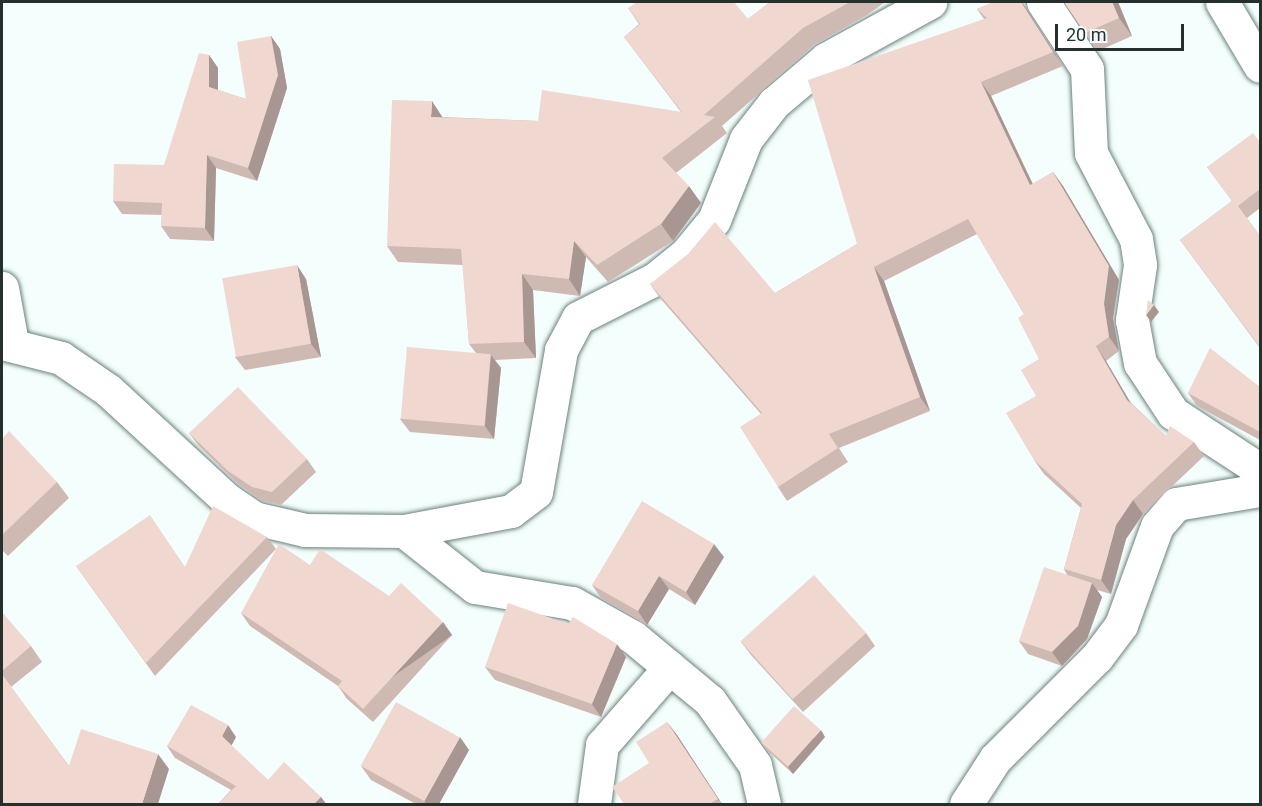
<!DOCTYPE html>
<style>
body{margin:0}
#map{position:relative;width:1262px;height:806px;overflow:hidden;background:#f4fefc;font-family:Roboto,sans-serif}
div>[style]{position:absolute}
.roads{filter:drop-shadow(0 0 2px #6a827d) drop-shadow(0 0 2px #6a827d)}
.minor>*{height:33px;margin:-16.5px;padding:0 16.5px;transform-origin:16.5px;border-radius:16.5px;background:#fff}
.wall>*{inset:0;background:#ceb9b3}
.shaded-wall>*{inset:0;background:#a89692;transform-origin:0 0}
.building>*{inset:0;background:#f0d7d0;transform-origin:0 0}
span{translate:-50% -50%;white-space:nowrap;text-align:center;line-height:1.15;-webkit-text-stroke:4.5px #f4fefc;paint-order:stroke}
.frame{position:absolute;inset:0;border:3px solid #252f2c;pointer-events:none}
.scale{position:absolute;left:1055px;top:24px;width:129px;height:27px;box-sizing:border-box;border:3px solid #252f2c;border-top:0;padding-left:8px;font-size:18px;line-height:21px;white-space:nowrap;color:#252f2c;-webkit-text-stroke:4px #f4fefc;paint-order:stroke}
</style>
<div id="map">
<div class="roads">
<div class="minor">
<div style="left:1043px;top:2px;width:80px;rotate:56.7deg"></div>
<div style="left:1087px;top:69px;width:84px;rotate:87.3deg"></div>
<div style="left:1091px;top:153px;width:97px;rotate:62.4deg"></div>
<div style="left:1136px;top:239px;width:26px;rotate:81deg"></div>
<div style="left:1140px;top:265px;width:56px;rotate:98.3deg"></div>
<div style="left:1132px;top:320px;width:44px;rotate:79.5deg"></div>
<div style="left:1140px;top:363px;width:60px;rotate:56.6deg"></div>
<div style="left:1173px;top:413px;width:104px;rotate:33.2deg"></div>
<div style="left:1222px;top:2px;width:74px;rotate:59.3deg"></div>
<div style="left:2px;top:288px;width:56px;rotate:79.7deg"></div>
<div style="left:2px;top:343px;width:61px;rotate:14.3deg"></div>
<div style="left:61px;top:358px;width:57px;rotate:34.2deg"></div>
<div style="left:108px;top:390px;width:161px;rotate:42.7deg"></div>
<div style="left:226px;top:499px;width:34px;rotate:34deg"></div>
<div style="left:254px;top:518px;width:52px;rotate:13.2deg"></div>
<div style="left:305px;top:530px;width:99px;rotate:0.6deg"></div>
<div style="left:404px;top:531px;width:109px;rotate:-10.6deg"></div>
<div style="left:511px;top:511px;width:31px;rotate:-37deg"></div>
<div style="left:536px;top:492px;width:144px;rotate:-80deg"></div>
<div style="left:561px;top:350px;width:36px;rotate:-62deg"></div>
<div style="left:578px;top:318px;width:86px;rotate:-26.9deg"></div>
<div style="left:655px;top:279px;width:40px;rotate:-39deg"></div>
<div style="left:686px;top:254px;width:44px;rotate:-50.5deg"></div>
<div style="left:714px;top:220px;width:87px;rotate:-68.4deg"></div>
<div style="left:746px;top:139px;width:46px;rotate:-52.1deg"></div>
<div style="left:774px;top:103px;width:68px;rotate:-40.2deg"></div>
<div style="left:826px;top:59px;width:119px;rotate:-28.7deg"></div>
<div style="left:404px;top:531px;width:90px;rotate:38.3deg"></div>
<div style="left:475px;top:587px;width:98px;rotate:9.4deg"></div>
<div style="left:572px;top:603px;width:70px;rotate:29.1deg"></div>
<div style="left:633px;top:637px;width:100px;rotate:39.7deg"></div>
<div style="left:710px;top:701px;width:78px;rotate:54.9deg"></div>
<div style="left:755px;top:765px;width:40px;rotate:77deg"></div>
<div style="left:594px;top:804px;width:60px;rotate:-82.3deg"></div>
<div style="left:602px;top:745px;width:103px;rotate:-48.9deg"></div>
<div style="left:966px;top:804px;width:54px;rotate:-57.2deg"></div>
<div style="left:995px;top:759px;width:144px;rotate:-45deg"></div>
<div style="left:1097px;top:657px;width:40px;rotate:-53deg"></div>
<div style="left:1121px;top:625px;width:105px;rotate:-70deg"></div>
<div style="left:1157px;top:526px;width:29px;rotate:-49deg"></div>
<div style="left:1176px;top:504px;width:85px;rotate:-9.5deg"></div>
</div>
</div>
<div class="wall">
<div style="clip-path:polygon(770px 2px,885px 2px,867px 15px,814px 45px,722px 126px,727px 133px,676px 173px,701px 203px,673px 241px,608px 282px,586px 257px,580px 296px,533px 290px,536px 358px,495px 360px,501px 368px,494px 439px,410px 432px,400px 419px,476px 353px,469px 344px,463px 265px,398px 262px,387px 246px,443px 117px,538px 121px,681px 112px,624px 37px,639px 24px,628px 8px,748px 19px)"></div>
<div style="clip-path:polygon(994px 2px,1022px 2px,1063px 66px,991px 96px,1033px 184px,1053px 172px,1063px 186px,1119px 280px,1113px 318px,1119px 351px,1106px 361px,1131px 403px,1166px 436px,1194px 442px,1204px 456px,1143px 514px,1126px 539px,1111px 594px,1097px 590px,1102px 597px,1087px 639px,1062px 666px,1028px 654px,1019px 641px,1067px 575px,1064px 569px,1081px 508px,1044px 474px,1034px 460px,1036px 396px,1039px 359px,1024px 314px,977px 234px,884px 281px,930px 411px,839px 448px,848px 462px,787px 501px,778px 487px,761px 414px,660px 298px,650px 284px,775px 293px,857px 244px,984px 19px,977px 9px)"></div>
<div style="clip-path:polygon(1118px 2px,1132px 36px,1098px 51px,1085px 33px)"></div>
<div style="clip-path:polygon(271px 36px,280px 49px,287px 88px,257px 181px,216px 168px,214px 241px,170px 239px,161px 226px,162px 215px,122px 214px,113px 201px,164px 165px,209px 55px,218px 68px,218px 90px,246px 99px)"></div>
<div style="clip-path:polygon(1260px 142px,1260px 208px,1247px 218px,1260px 236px,1260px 348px,1180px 240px,1232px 201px,1207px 167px)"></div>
<div style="clip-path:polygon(306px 279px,321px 357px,245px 370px,235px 357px)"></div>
<div style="clip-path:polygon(1260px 387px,1260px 440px,1197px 406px,1188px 393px)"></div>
<div style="clip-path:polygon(189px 433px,307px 459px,316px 472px,281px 505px,262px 501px,238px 484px,199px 446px)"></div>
<div style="clip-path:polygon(2px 439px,57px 482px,69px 498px,8px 556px,2px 550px)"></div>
<div style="clip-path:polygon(267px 537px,276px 549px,155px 676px,76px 566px,185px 567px)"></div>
<div style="clip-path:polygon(724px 557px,695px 605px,669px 589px,647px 625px,601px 598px,592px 585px)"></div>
<div style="clip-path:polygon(310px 565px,389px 596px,452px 635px,373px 722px,347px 699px,338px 686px,250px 626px,241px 613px)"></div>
<div style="clip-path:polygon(2px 613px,31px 646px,42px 662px,11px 687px,69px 766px,169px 769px,2px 804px)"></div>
<div style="clip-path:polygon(866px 633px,875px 646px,803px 712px,751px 655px,741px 642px)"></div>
<div style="clip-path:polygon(626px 657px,601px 717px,495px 680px,485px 667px)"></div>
<div style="clip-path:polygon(667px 722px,677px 735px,722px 804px,624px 804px,649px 763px)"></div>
<div style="clip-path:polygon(236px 737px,231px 746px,268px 780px,321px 797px,326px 804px,218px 804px,231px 790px,175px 758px,167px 746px)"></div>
<div style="clip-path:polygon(825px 737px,793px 774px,767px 750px,762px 743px)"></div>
<div style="clip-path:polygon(469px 750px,439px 804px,416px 804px,371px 780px,361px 766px)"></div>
</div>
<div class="shaded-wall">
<div style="clip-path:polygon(1021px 2px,1022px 2px,1063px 66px,1053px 52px)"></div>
<div style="clip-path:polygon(1112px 2px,1118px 2px,1132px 36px,1119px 18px)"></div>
<div style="clip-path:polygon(271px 36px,280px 49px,287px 88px,257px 181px,248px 168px)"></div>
<div style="clip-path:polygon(209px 55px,218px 68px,218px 100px,209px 87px)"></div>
<div style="clip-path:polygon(981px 82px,991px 96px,1040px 200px,1030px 185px)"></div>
<div style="clip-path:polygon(432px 101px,443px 118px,431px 117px)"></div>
<div style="clip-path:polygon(207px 155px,216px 168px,214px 241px,205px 228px)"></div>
<div style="clip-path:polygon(1053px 172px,1063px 186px,1119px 280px,1113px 318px,1119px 351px,1109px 337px,1104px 304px)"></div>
<div style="clip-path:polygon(689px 186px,701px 203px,673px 241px,661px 224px)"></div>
<div style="clip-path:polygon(574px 241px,586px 257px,580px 296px,569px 279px)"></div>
<div style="clip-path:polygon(297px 265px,306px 279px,321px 357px,311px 344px)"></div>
<div style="clip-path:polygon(874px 267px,884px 281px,930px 411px,920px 397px)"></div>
<div style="clip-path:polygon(522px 274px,533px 290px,536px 358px,524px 342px)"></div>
<div style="clip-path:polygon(1154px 305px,1159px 312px,1151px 322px,1146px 315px)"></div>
<div style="clip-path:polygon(1096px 346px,1106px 361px,1137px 414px,1127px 400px)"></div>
<div style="clip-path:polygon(491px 355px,501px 368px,494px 439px,485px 426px)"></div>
<div style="clip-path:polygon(1133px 500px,1143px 514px,1126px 539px,1111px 594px,1101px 580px,1116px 525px)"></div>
<div style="clip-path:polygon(714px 544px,724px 557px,695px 605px,686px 592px)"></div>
<div style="clip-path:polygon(659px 576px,669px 589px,647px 625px,638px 611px)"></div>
<div style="clip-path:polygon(1092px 583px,1102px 597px,1087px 639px,1062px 666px,1052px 652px)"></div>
<div style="left:443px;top:622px;width:16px;height:118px;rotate:55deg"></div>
<div style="clip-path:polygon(617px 644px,626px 657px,601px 717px,592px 704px)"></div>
<div style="clip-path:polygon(667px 722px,677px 735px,722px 804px,718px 799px)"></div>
<div style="clip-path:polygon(228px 725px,236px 737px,230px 748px,222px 736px)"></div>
<div style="clip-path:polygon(821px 730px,825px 737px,793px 774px,788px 767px)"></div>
<div style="clip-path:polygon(460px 737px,469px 750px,439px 804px,427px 804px,424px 801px)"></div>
<div style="clip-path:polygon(158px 754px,169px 769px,158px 804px,142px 804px)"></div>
<div style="clip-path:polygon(321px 797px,326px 804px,314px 804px)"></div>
</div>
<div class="building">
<div style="clip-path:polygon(637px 2px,734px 2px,748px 19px,770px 2px,850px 2px,803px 28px,704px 115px,715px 117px,662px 158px,689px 186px,661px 224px,597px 265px,574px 241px,569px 279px,522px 274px,524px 342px,469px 344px,461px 249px,387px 246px,392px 100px,432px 101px,431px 117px,538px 121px,542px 90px,682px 112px,624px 37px,640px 24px,628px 8px)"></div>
<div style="clip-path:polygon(994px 2px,1021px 2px,1053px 52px,981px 82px,1030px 185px,1053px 172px,1109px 266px,1104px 304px,1109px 337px,1096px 346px,1127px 400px,1166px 436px,1170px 426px,1194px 442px,1133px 500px,1116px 525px,1101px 580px,1064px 569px,1082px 504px,1034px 460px,1006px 413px,1036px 396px,1021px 370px,1039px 359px,1018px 318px,1024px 314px,968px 219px,874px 267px,920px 397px,829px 434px,838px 448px,778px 487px,740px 427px,762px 413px,650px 284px,688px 254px,715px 222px,775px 293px,857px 244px,808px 80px,987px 18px,977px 9px)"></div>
<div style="clip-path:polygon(1064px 2px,1112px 2px,1119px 18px,1085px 33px)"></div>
<div style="clip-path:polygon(271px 36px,278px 75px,248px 168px,207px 155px,205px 228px,161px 226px,162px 203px,113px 201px,114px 164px,164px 165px,199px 53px,209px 55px,209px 87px,246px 99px,237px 42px)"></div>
<div style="clip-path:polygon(1253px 133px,1260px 142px,1260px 189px,1238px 206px,1260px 236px,1260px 347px,1180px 240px,1232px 201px,1207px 167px)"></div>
<div style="left:297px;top:265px;width:80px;height:76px;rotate:80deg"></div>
<div style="clip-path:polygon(1148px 300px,1154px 305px,1146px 315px)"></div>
<div style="left:407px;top:347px;width:84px;height:72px;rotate:5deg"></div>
<div style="clip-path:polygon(1210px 348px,1260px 387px,1260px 432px,1188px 393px)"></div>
<div style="clip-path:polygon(238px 387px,307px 459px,272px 492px,252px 487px,228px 471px,189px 433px)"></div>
<div style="clip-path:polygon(9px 431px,57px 482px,2px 535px,2px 439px)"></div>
<div style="clip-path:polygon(642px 501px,714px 544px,686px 592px,659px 576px,638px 611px,592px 585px)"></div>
<div style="clip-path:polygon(213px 506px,267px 537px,146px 663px,76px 566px,150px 515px,185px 567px)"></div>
<div style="clip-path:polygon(279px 544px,310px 565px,320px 549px,389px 596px,401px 583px,443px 622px,363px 709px,338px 686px,342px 681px,241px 613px)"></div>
<div style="clip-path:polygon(1044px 567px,1092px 583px,1078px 626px,1052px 652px,1019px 641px)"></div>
<div style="left:814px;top:575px;width:78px;height:99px;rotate:48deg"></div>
<div style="clip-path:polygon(508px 603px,568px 624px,573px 617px,617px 644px,592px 704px,485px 667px)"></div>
<div style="clip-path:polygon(2px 612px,31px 646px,2px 671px)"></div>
<div style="clip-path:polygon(2px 674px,69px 766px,81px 729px,158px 754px,142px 804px,2px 804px)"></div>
<div style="left:396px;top:702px;width:73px;height:73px;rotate:29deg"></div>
<div style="clip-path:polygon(191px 705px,228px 725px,222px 736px,268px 780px,284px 762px,321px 797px,314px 804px,218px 804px,236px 786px,167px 746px)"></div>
<div style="left:794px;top:706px;width:36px;height:49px;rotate:42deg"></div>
<div style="clip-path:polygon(667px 722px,718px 799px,709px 804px,624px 804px,612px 787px,649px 763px,636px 742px)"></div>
</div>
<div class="frame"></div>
<div class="scale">20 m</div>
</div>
